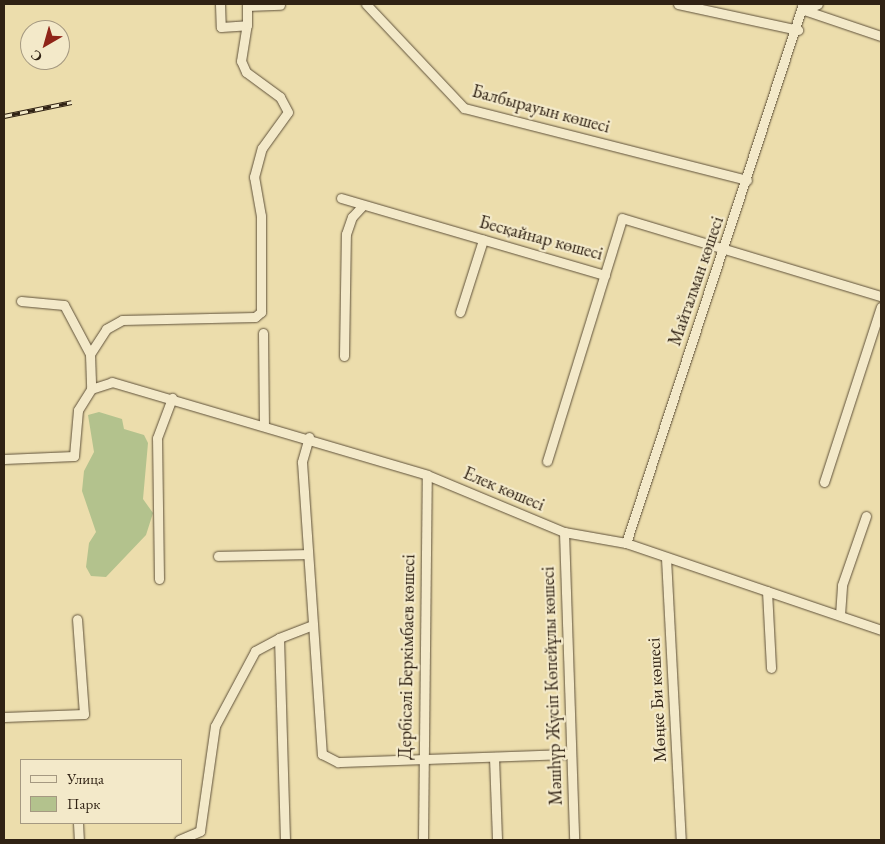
<!DOCTYPE html>
<meta charset="utf-8">
<style>
body{margin:0}
#map{position:relative;width:885px;height:844px;overflow:hidden;background:#ecddac;font-family:"EB Garamond",serif}
div>[style]{position:absolute}
.green>*{inset:0;background:#b3c28d}
.roads{filter:drop-shadow(0 0 1px #5f513a) drop-shadow(0 0 1px #5f513a)}
.minor>*{height:9px;margin:-4.5px;padding:0 4.5px;transform-origin:4.5px;border-radius:4.5px;background:#f3e9c9}
.rail>*{height:4.5px;margin-top:-2.25px;transform-origin:0;background:repeating-linear-gradient(90deg,#f3e9c9 0 8px,#302214 0 16px);box-sizing:border-box;border-block:1px solid #302214}
span{translate:-50% -50%;white-space:nowrap;text-align:center;line-height:1.15;-webkit-text-stroke:4.5px #f3e9c9;paint-order:stroke}
.street-label{font-size:18px;color:#302214}
.frame{position:absolute;inset:0;border:5px solid #302214;pointer-events:none}
.legend{position:absolute;left:20px;top:759px;width:162px;height:65px;box-sizing:border-box;background:#f3e9c9;border:1px solid #a59981;margin:0;padding:6px 9px;list-style:none;font-size:15px;color:#302214}
.legend li{display:flex;align-items:center;gap:10px;height:25px}
.legend b{width:25px;border:1px solid #a59981}
.north{position:absolute;left:20px;top:20px;width:50px;height:50px;box-sizing:border-box;background:#f3e9c9;border:1px solid #a59981;border-radius:50%;rotate:218deg;font-size:14px;font-weight:700;line-height:20px;text-align:center;color:#302214}
.north::after{content:'';display:block;margin:auto;width:18px;height:22px;background:#8f2418;clip-path:polygon(50% 0,100% 100%,50% 72%,0 100%)}
</style>
<div id="map">
<div class="green">
<div style="clip-path:polygon(99px 412px,122px 419px,124px 429px,144px 435px,148px 443px,143px 499px,153px 513px,146px 535px,106px 577px,91px 576px,86px 567px,89px 543px,96px 532px,82px 491px,84px 471px,94px 452px,88px 415px)"></div>
</div>
<div class="roads">
<div class="minor">
<div style="left:220px;top:4px;width:23px;rotate:88deg"></div>
<div style="left:221px;top:27px;width:26px;rotate:-4deg"></div>
<div style="left:247px;top:25px;width:19px;rotate:-90deg"></div>
<div style="left:247px;top:6px;width:33px;rotate:-2deg"></div>
<div style="left:366px;top:4px;width:143px;rotate:46.7deg"></div>
<div style="left:464px;top:108px;width:292px;rotate:14.3deg"></div>
<div style="left:678px;top:4px;width:123px;rotate:12.2deg"></div>
<div style="left:804px;top:10px;width:81px;rotate:18.7deg"></div>
<div style="left:804px;top:10px;width:15px;rotate:-23deg"></div>
<div style="left:341px;top:198px;width:275px;rotate:16.3deg"></div>
<div style="left:21px;top:301px;width:43px;rotate:5.3deg"></div>
<div style="left:64px;top:305px;width:55px;rotate:62deg"></div>
<div style="left:90px;top:354px;width:35px;rotate:88deg"></div>
<div style="left:460px;top:312px;width:76px;rotate:-72.3deg"></div>
<div style="left:263px;top:333px;width:91px;rotate:89.4deg"></div>
<div style="left:90px;top:354px;width:30px;rotate:-57deg"></div>
<div style="left:106px;top:329px;width:18px;rotate:-29deg"></div>
<div style="left:122px;top:320px;width:133px;rotate:-1.3deg"></div>
<div style="left:255px;top:317px;width:8px;rotate:-40deg"></div>
<div style="left:261px;top:312px;width:96px;rotate:-90deg"></div>
<div style="left:261px;top:216px;width:40px;rotate:-100deg"></div>
<div style="left:254px;top:177px;width:30px;rotate:-75deg"></div>
<div style="left:262px;top:148px;width:44px;rotate:-54.2deg"></div>
<div style="left:288px;top:112px;width:17px;rotate:-118deg"></div>
<div style="left:280px;top:97px;width:42px;rotate:-143.7deg"></div>
<div style="left:246px;top:72px;width:12px;rotate:-114deg"></div>
<div style="left:241px;top:61px;width:36px;rotate:-81deg"></div>
<div style="left:344px;top:356px;width:122px;rotate:-89.1deg"></div>
<div style="left:346px;top:234px;width:18px;rotate:-71deg"></div>
<div style="left:352px;top:217px;width:16px;rotate:-47deg"></div>
<div style="left:309px;top:437px;width:26px;rotate:106deg"></div>
<div style="left:302px;top:462px;width:293px;rotate:86.1deg"></div>
<div style="left:322px;top:754px;width:18px;rotate:27deg"></div>
<div style="left:338px;top:762px;width:232px;rotate:-2deg"></div>
<div style="left:4px;top:459px;width:70px;rotate:-2.5deg"></div>
<div style="left:74px;top:456px;width:46px;rotate:-85deg"></div>
<div style="left:78px;top:410px;width:25px;rotate:-58deg"></div>
<div style="left:91px;top:389px;width:22px;rotate:-18deg"></div>
<div style="left:112px;top:382px;width:328px;rotate:16.4deg"></div>
<div style="left:427px;top:475px;width:148px;rotate:22.6deg"></div>
<div style="left:564px;top:532px;width:63px;rotate:10.1deg"></div>
<div style="left:626px;top:543px;width:269px;rotate:18.8deg"></div>
<div style="left:547px;top:461px;width:254px;rotate:-72.8deg"></div>
<div style="left:622px;top:218px;width:270px;rotate:16.8deg"></div>
<div style="left:824px;top:482px;width:184px;rotate:-72deg"></div>
<div style="left:564px;top:532px;width:308px;rotate:88.1deg"></div>
<div style="left:626px;top:543px;width:567px;rotate:-71.82deg"></div>
<div style="left:218px;top:556px;width:89px;rotate:-1.3deg"></div>
<div style="left:666px;top:558px;width:282px;rotate:87deg"></div>
<div style="left:159px;top:579px;width:141px;rotate:-90.8deg"></div>
<div style="left:157px;top:438px;width:43px;rotate:-69.4deg"></div>
<div style="left:767px;top:591px;width:77px;rotate:87deg"></div>
<div style="left:840px;top:615px;width:30px;rotate:-86deg"></div>
<div style="left:842px;top:585px;width:73px;rotate:-70.8deg"></div>
<div style="left:4px;top:717px;width:80px;rotate:-2.1deg"></div>
<div style="left:84px;top:714px;width:95px;rotate:-94.2deg"></div>
<div style="left:494px;top:757px;width:83px;rotate:87.9deg"></div>
<div style="left:78px;top:823px;width:17px;rotate:87deg"></div>
<div style="left:179px;top:840px;width:23px;rotate:-23deg"></div>
<div style="left:200px;top:831px;width:106px;rotate:-81.9deg"></div>
<div style="left:215px;top:726px;width:85px;rotate:-61.9deg"></div>
<div style="left:255px;top:651px;width:27px;rotate:-28deg"></div>
<div style="left:285px;top:840px;width:202px;rotate:-91.7deg"></div>
<div style="left:279px;top:638px;width:34px;rotate:-21deg"></div>
<div style="left:423px;top:840px;width:365px;rotate:-89.4deg"></div>
</div>
</div>
<div class="rail">
<div style="left:4px;top:116px;width:69px;rotate:-11.6deg"></div>
</div>
<div class="street-label">
<span style="left:541px;top:109px;rotate:15deg">Балбырауын көшесі</span>
<span style="left:541px;top:238px;rotate:15deg">Бесқайнар көшесі</span>
<span style="left:696px;top:281px;rotate:-71deg">Майталман көшесі</span>
<span style="left:504px;top:489px;rotate:23deg">Елек көшесі</span>
<span style="left:407px;top:657px;rotate:-89deg">Дербісәлі Беркімбаев көшесі</span>
<span style="left:552px;top:686px;rotate:-92deg">Мәшһүр Жүсіп Көпейұлы көшесі</span>
<span style="left:657px;top:700px;rotate:-93deg">Мөңке Би көшесі</span>
</div>
<div class="frame"></div>
<ul class="legend">
<li><b style="height:6px;background:#f3e9c9"></b>Улица</li>
<li><b style="height:14px;background:#b3c28d"></b>Парк</li>
</ul>
<div class="north">С</div>
</div>
